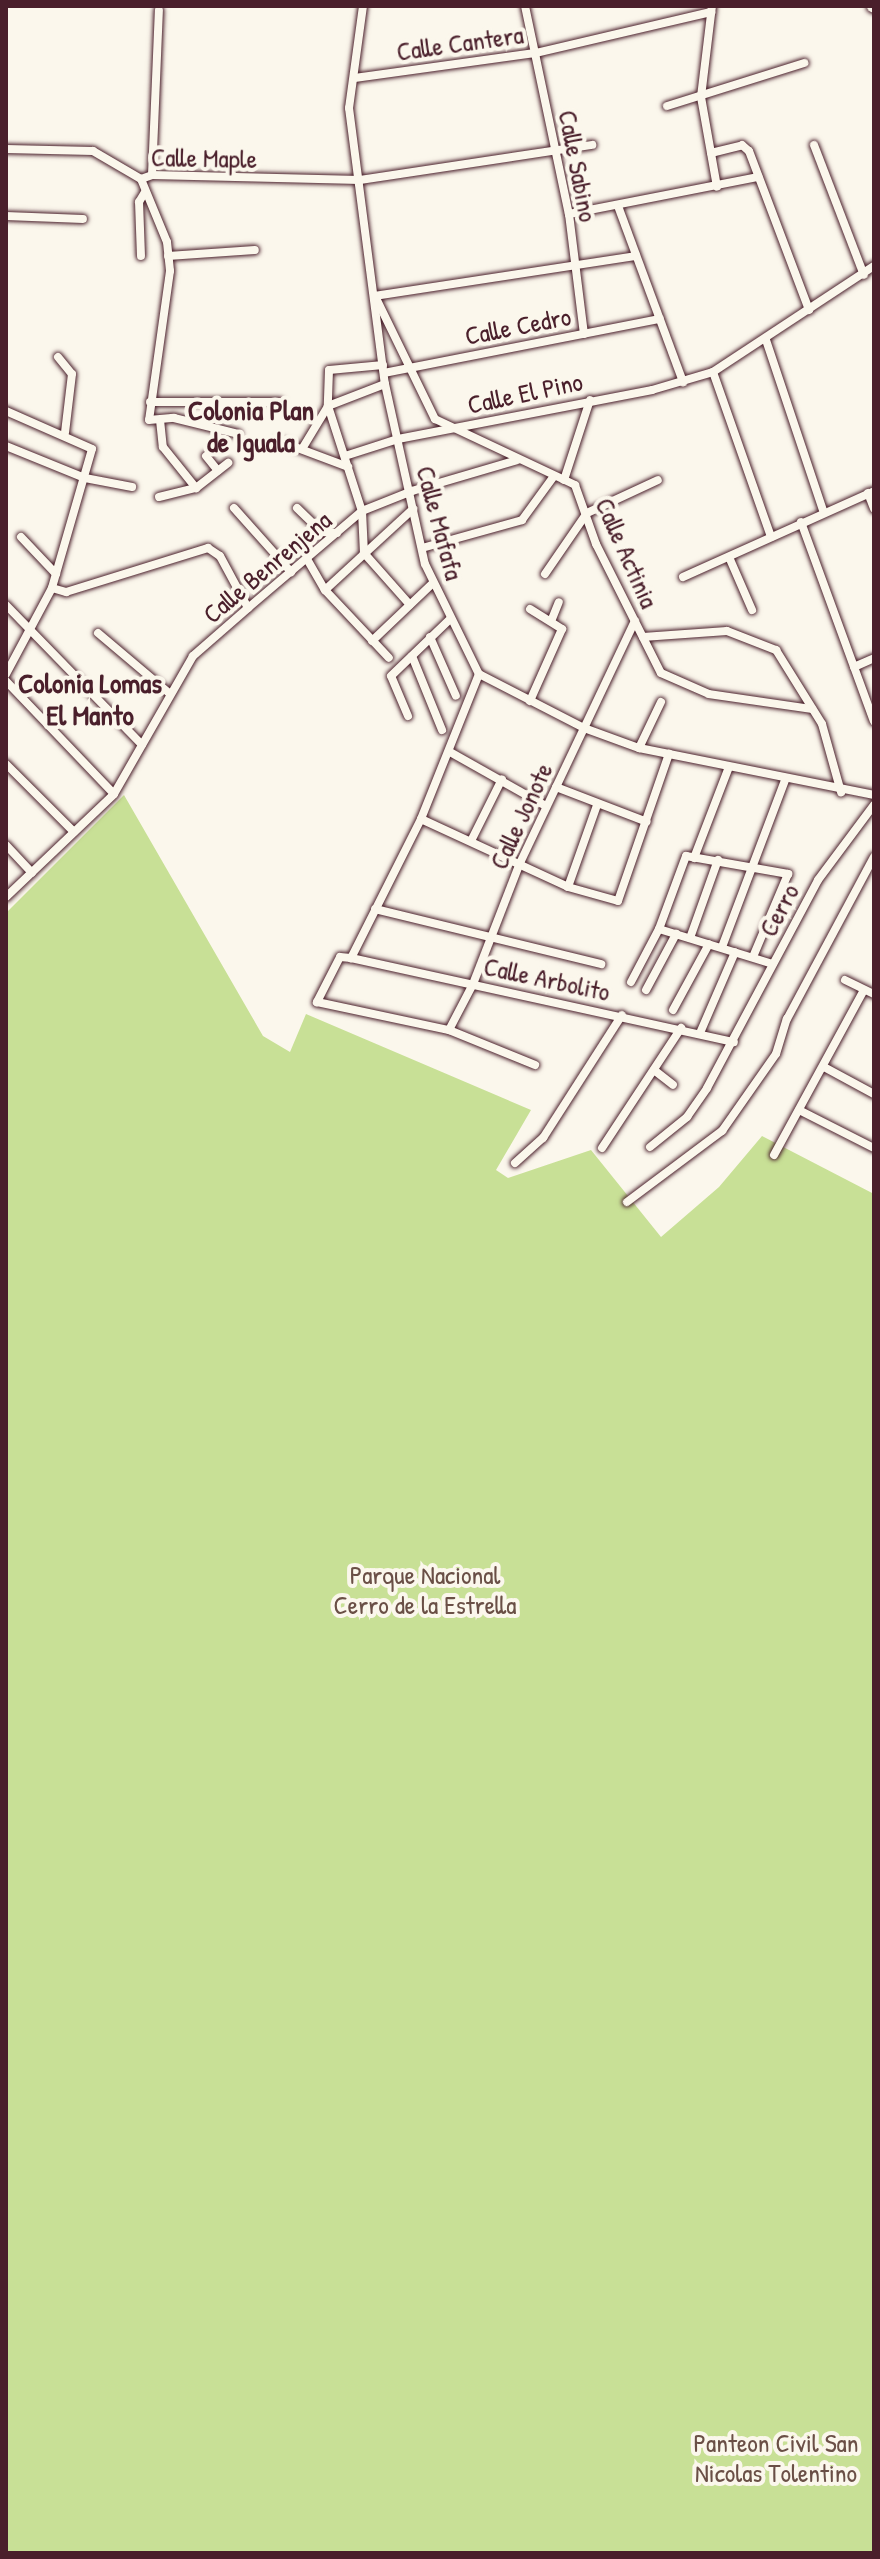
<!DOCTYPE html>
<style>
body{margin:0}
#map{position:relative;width:880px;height:2559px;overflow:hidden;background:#fbf7ec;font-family:"Patrick Hand",sans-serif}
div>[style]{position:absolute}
.green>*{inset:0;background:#c8e096}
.roads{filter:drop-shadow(0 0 2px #4a1f2b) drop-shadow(0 0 2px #4a1f2b)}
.minor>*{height:8px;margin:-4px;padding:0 4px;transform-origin:4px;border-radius:4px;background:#fbf7ec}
.secondary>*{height:11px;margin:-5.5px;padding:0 5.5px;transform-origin:5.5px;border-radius:5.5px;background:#fbf7ec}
span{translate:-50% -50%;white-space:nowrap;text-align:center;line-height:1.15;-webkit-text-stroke:8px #fbf7ec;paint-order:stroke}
.street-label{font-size:26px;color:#4a1f2b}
.park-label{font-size:26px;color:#6a4f46}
.neighbourhood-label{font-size:28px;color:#4a1f2b;font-weight:700}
.frame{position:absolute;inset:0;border:8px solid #4a1f2b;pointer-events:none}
</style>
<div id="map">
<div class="green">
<div style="clip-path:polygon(124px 795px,263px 1036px,290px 1052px,306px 1014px,531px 1110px,496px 1170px,508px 1178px,591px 1150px,661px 1237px,719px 1187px,762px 1136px,874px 1194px,874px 2553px,6px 2553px,6px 913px)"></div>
</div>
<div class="roads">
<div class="minor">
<div style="left:363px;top:6px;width:103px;rotate:97.8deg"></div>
<div style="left:349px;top:108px;width:278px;rotate:82.6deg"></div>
<div style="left:385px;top:384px;width:184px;rotate:77.5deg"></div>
<div style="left:425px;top:564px;width:123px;rotate:63.9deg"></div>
<div style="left:479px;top:674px;width:156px;rotate:111.8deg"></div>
<div style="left:421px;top:819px;width:156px;rotate:116.7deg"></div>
<div style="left:351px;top:958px;width:11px;rotate:-175deg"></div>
<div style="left:340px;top:957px;width:51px;rotate:117.1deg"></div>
<div style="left:317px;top:1002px;width:135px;rotate:12deg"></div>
<div style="left:449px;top:1030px;width:93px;rotate:22.1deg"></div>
<div style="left:525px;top:6px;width:213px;rotate:78.1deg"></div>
<div style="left:569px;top:214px;width:121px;rotate:82.9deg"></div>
<div style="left:712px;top:6px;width:92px;rotate:96.9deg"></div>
<div style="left:701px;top:97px;width:91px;rotate:79.9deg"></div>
<div style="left:355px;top:78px;width:183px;rotate:-7.9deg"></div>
<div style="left:536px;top:53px;width:180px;rotate:-13.2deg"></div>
<div style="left:667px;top:106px;width:144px;rotate:-17.4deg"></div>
<div style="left:814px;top:145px;width:139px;rotate:69deg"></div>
<div style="left:6px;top:149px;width:87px;rotate:1.3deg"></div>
<div style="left:93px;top:151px;width:56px;rotate:30.3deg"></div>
<div style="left:141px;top:179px;width:12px;rotate:-20deg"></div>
<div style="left:152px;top:175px;width:208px;rotate:1.4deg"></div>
<div style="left:360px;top:180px;width:235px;rotate:-8.6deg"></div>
<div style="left:711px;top:153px;width:32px;rotate:-14deg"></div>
<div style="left:742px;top:145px;width:9px;rotate:41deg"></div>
<div style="left:749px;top:151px;width:170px;rotate:69.3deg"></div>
<div style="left:152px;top:175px;width:165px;rotate:-87.6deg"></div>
<div style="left:141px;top:179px;width:68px;rotate:67.6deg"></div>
<div style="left:167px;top:242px;width:29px;rotate:84deg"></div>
<div style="left:170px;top:271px;width:150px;rotate:98deg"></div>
<div style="left:149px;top:420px;width:25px;rotate:-5deg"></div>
<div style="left:174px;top:418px;width:66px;rotate:14deg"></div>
<div style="left:618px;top:206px;width:188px;rotate:69.7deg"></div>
<div style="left:569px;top:214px;width:193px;rotate:-11.1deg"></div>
<div style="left:6px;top:216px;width:77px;rotate:2.2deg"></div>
<div style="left:141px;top:256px;width:54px;rotate:-92.1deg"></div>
<div style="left:139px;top:202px;width:12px;rotate:-59deg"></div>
<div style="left:168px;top:256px;width:87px;rotate:-3.9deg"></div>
<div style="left:636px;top:256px;width:264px;rotate:171.3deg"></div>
<div style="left:375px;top:296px;width:137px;rotate:64deg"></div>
<div style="left:435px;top:419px;width:155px;rotate:25.2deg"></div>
<div style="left:575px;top:485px;width:63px;rotate:70.4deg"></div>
<div style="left:596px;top:544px;width:144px;rotate:63.3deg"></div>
<div style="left:661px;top:673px;width:52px;rotate:23.6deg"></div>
<div style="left:709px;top:694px;width:104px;rotate:8.3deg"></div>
<div style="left:766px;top:340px;width:182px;rotate:71.5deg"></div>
<div style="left:58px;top:357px;width:22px;rotate:51deg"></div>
<div style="left:72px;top:374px;width:59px;rotate:96.8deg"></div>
<div style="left:383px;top:365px;width:54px;rotate:174.7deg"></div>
<div style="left:329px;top:370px;width:36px;rotate:92deg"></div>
<div style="left:328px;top:406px;width:110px;rotate:72.1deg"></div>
<div style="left:362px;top:511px;width:42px;rotate:87.3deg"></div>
<div style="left:364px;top:553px;width:69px;rotate:48.5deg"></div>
<div style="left:713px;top:372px;width:175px;rotate:70.6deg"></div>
<div style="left:384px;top:373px;width:281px;rotate:-11.1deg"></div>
<div style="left:150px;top:402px;width:130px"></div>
<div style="left:6px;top:411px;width:94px;rotate:23.8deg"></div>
<div style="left:92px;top:449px;width:145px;rotate:106.1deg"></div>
<div style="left:52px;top:588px;width:98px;rotate:118.1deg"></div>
<div style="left:160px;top:420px;width:27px;rotate:84deg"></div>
<div style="left:163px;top:447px;width:53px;rotate:51.2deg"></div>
<div style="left:279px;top:441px;width:74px;rotate:20.6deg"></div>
<div style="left:6px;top:446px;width:85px;rotate:22.1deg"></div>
<div style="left:85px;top:478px;width:48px;rotate:10.8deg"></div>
<div style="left:302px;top:449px;width:50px;rotate:-58.8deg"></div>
<div style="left:328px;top:406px;width:61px;rotate:-21.1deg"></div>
<div style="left:206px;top:456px;width:19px;rotate:51deg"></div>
<div style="left:345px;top:456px;width:56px;rotate:-17.8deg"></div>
<div style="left:398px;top:439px;width:259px;rotate:-10.9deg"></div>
<div style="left:652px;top:390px;width:64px;rotate:-16.4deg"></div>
<div style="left:713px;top:372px;width:193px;rotate:-33.4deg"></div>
<div style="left:564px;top:480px;width:84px;rotate:-72deg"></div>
<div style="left:868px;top:493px;width:17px;rotate:69deg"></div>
<div style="left:159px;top:497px;width:38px;rotate:-14deg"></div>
<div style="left:196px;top:488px;width:41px;rotate:-38deg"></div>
<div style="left:234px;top:508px;width:86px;rotate:48.3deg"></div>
<div style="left:297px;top:508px;width:35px;rotate:44deg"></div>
<div style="left:322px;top:532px;width:15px;rotate:4deg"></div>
<div style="left:801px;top:522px;width:212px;rotate:69.9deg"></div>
<div style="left:21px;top:537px;width:51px;rotate:46.6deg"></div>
<div style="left:422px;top:548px;width:104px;rotate:-15.6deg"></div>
<div style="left:522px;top:520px;width:54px;rotate:-54deg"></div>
<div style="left:729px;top:557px;width:58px;rotate:66.5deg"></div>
<div style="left:307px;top:559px;width:36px;rotate:60deg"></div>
<div style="left:325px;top:590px;width:93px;rotate:46.7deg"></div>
<div style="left:545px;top:574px;width:74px;rotate:-55.5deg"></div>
<div style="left:587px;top:513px;width:78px;rotate:-24.9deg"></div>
<div style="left:683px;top:577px;width:209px;rotate:-24.2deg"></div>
<div style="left:52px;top:588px;width:15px;rotate:16deg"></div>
<div style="left:66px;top:592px;width:149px;rotate:-17.2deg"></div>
<div style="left:208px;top:548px;width:14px;rotate:34deg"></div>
<div style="left:220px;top:556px;width:59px;rotate:61.7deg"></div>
<div style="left:325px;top:590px;width:120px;rotate:-42.6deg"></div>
<div style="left:6px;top:605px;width:195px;rotate:45.8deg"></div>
<div style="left:530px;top:609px;width:38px;rotate:32deg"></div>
<div style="left:562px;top:629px;width:79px;rotate:114deg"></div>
<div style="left:552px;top:619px;width:18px;rotate:-68deg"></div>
<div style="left:98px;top:633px;width:93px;rotate:40.2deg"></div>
<div style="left:430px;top:637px;width:64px;rotate:66.2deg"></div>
<div style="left:643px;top:637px;width:84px;rotate:-4.1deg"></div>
<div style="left:727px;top:631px;width:53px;rotate:21.2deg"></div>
<div style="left:776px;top:650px;width:87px;rotate:58.1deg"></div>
<div style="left:822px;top:724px;width:71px;rotate:74.4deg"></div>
<div style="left:372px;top:641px;width:84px;rotate:-43.6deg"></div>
<div style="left:412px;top:656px;width:80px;rotate:67.9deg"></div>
<div style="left:854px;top:667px;width:22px;rotate:-24deg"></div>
<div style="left:479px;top:674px;width:118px;rotate:27.2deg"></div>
<div style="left:584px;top:728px;width:59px;rotate:20deg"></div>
<div style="left:639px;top:748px;width:240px;rotate:11.3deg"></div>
<div style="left:6px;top:681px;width:156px;rotate:46.3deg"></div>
<div style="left:408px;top:716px;width:43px;rotate:-113deg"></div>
<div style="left:391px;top:676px;width:82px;rotate:-44deg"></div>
<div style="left:639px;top:748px;width:51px;rotate:-64.4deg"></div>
<div style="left:450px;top:752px;width:110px;rotate:29.4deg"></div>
<div style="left:6px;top:764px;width:96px;rotate:45deg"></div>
<div style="left:556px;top:787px;width:97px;rotate:21deg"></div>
<div style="left:421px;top:819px;width:162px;rotate:24.8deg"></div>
<div style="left:568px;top:887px;width:52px;rotate:15.6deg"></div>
<div style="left:618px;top:901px;width:156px;rotate:-70.9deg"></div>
<div style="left:471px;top:841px;width:69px;rotate:-63.4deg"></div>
<div style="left:6px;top:845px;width:38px;rotate:47deg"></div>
<div style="left:694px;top:858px;width:97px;rotate:-69deg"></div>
<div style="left:568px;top:887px;width:87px;rotate:-70.5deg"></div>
<div style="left:6px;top:897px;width:149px;rotate:-43.6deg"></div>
<div style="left:114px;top:794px;width:159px;rotate:-60.2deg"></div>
<div style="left:193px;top:656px;width:73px;rotate:-41.1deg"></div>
<div style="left:248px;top:608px;width:150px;rotate:-40.4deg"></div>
<div style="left:362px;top:511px;width:54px;rotate:-21.8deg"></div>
<div style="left:412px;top:491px;width:109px;rotate:-16.4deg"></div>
<div style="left:375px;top:909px;width:233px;rotate:13.7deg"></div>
<div style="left:659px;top:929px;width:119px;rotate:17.1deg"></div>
<div style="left:690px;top:938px;width:83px;rotate:-70.3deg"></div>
<div style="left:722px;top:947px;width:178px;rotate:-69.3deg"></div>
<div style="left:351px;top:958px;width:392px;rotate:12.4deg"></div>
<div style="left:845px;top:980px;width:32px;rotate:26deg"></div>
<div style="left:631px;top:982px;width:60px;rotate:-62.2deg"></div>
<div style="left:659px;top:929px;width:78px;rotate:-69.7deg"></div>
<div style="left:686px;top:856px;width:104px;rotate:10deg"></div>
<div style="left:788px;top:874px;width:90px;rotate:112.9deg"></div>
<div style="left:646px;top:990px;width:64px;rotate:-61.8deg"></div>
<div style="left:673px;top:1010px;width:75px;rotate:-61.4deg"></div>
<div style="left:449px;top:1030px;width:52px;rotate:-62.4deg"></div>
<div style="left:473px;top:984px;width:130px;rotate:-68.8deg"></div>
<div style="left:520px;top:863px;width:268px;rotate:-64.6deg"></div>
<div style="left:700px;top:1033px;width:88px;rotate:-66.6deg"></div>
<div style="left:824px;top:1067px;width:57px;rotate:28.4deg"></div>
<div style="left:654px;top:1070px;width:24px;rotate:38deg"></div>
<div style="left:799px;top:1110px;width:84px;rotate:26.9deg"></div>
<div style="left:650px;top:1147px;width:48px;rotate:-39deg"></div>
<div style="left:687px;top:1117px;width:35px;rotate:-55deg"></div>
<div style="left:707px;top:1088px;width:236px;rotate:-61.9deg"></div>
<div style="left:818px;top:880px;width:94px;rotate:-53.3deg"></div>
<div style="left:602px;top:1148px;width:144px;rotate:-56.6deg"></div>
<div style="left:774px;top:1155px;width:188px;rotate:-61.4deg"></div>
<div style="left:515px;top:1163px;width:38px;rotate:-42deg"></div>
<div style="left:543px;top:1138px;width:146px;rotate:-57.3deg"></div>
<div style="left:627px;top:1202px;width:119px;rotate:-36.8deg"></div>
<div style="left:722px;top:1131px;width:94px;rotate:-55deg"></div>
<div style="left:776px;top:1054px;width:37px;rotate:-73deg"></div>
<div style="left:787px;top:1019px;width:184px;rotate:-61.8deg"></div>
</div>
<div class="secondary">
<div style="left:872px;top:6px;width:2px;rotate:27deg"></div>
</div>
</div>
<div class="street-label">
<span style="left:460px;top:43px;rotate:-8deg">Calle Cantera</span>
<span style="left:204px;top:158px;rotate:1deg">Calle Maple</span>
<span style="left:578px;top:166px;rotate:79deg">Calle Sabino</span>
<span style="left:518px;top:326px;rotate:-11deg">Calle Cedro</span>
<span style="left:525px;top:393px;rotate:-12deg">Calle El Pino</span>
<span style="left:440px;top:523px;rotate:75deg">Calle Mafafa</span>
<span style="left:627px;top:553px;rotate:66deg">Calle Actinia</span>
<span style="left:267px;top:567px;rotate:-40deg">Calle Benrenjena</span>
<span style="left:521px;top:816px;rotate:-65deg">Calle Jonote</span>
<span style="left:779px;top:910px;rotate:-62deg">Cerro</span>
<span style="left:547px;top:979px;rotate:12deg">Calle Arbolito</span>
</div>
<div class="park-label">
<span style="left:425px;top:1590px">Parque Nacional<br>Cerro de la Estrella</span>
<span style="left:776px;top:2458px">Panteon Civil San<br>Nicolas Tolentino</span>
</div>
<div class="neighbourhood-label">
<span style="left:251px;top:426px">Colonia Plan<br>de Iguala</span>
<span style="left:90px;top:699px">Colonia Lomas<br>El Manto</span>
</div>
<div class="frame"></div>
</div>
